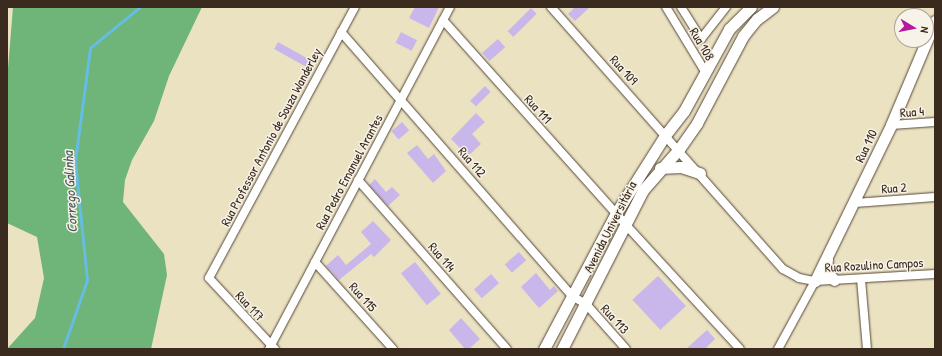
<!DOCTYPE html>
<meta charset="utf-8">
<style>
body{margin:0}
#map{position:relative;width:942px;height:356px;overflow:hidden;background:#ebe2c2;font-family:"Patrick Hand",sans-serif}
div>[style]{position:absolute}
.forest>*{inset:0;background:#6fb479}
.stream>*{height:2.5px;margin:-1.25px;padding:0 1.25px;transform-origin:1.25px;border-radius:1.25px;background:#65bde2}
.building>*{inset:0;background:#c9b7ec;transform-origin:0 0}
.roads{filter:drop-shadow(0 0 1px #554637) drop-shadow(0 0 1px #554637)}
.minor>*{height:8px;margin:-4px;padding:0 4px;transform-origin:4px;border-radius:4px;background:#fff}
.tertiary>*{height:11px;margin:-5.5px;padding:0 5.5px;transform-origin:5.5px;border-radius:5.5px;background:#fff}
span{translate:-50% -50%;white-space:nowrap;text-align:center;line-height:1.15;-webkit-text-stroke:3px #f7f3e8;paint-order:stroke}
.street-label{font-size:13px;color:#3b2a1e}
.water-label{font-size:14px;color:#485659;font-style:italic}
.frame{position:absolute;inset:0;border:8px solid #3b2a1e;pointer-events:none}
.north{position:absolute;left:894px;top:8px;width:40px;height:40px;box-sizing:border-box;background:#f7f3e8;border:1px solid #aca397;border-radius:50%;rotate:100deg;font-size:11px;font-weight:700;line-height:16px;text-align:center;color:#3b2a1e}
.north::after{content:'';display:block;margin:auto;width:14px;height:18px;background:#b5179e;clip-path:polygon(50% 0,100% 100%,50% 72%,0 100%)}
</style>
<div id="map">
<div class="forest">
<div style="clip-path:polygon(13px 7px,202px 7px,169px 76px,154px 121px,132px 160px,125px 180px,123px 202px,164px 254px,167px 275px,151px 349px,7px 349px,35px 318px,44px 278px,37px 237px,7px 223px,7px 81px)"></div>
</div>
<div class="stream">
<div style="left:63px;top:349px;width:73px;rotate:-70.8deg"></div>
<div style="left:87px;top:280px;width:120px;rotate:-95.8deg"></div>
<div style="left:75px;top:161px;width:114px;rotate:-82.4deg"></div>
<div style="left:90px;top:48px;width:65px;rotate:-39.4deg"></div>
</div>
<div class="building">
<div style="clip-path:polygon(415px 7px,439px 7px,429px 28px,409px 18px)"></div>
<div style="clip-path:polygon(575px 7px,590px 7px,575px 21px,568px 14px)"></div>
<div style="left:531px;top:8px;width:8px;height:33px;rotate:45deg"></div>
<div style="left:401px;top:32px;width:18px;height:12px;rotate:27deg"></div>
<div style="left:498px;top:39px;width:11px;height:21px;rotate:49deg"></div>
<div style="left:278px;top:42px;width:37px;height:8px;rotate:29deg"></div>
<div style="left:485px;top:86px;width:8px;height:21px;rotate:45deg"></div>
<div style="clip-path:polygon(476px 113px,485px 122px,472px 134px,481px 144px,468px 156px,451px 139px)"></div>
<div style="left:402px;top:122px;width:11px;height:14px;rotate:49deg"></div>
<div style="clip-path:polygon(417px 145px,428px 159px,434px 154px,446px 171px,433px 183px,407px 153px)"></div>
<div style="clip-path:polygon(375px 179px,386px 192px,392px 187px,400px 195px,388px 206px,369px 185px)"></div>
<div style="clip-path:polygon(373px 221px,391px 240px,374px 257px,371px 254px,339px 280px,326px 266px,338px 255px,346px 265px,371px 244px,361px 232px)"></div>
<div style="left:519px;top:252px;width:11px;height:19px;rotate:49deg"></div>
<div style="left:415px;top:262px;width:41px;height:18px;rotate:51deg"></div>
<div style="clip-path:polygon(536px 273px,550px 290px,554px 286px,558px 291px,539px 308px,521px 287px)"></div>
<div style="left:491px;top:274px;width:12px;height:23px;rotate:48deg"></div>
<div style="left:658px;top:276px;width:41px;height:35px;rotate:47deg"></div>
<div style="clip-path:polygon(461px 318px,480px 339px,469px 349px,465px 349px,449px 330px)"></div>
<div style="clip-path:polygon(707px 330px,715px 339px,705px 349px,686px 349px)"></div>
</div>
<div class="roads">
<div class="minor">
<div style="left:551px;top:7px;width:350px;rotate:48.5deg"></div>
<div style="left:783px;top:269px;width:18px;rotate:29deg"></div>
<div style="left:799px;top:278px;width:16px;rotate:11deg"></div>
<div style="left:815px;top:281px;width:120px;rotate:-3.3deg"></div>
<div style="left:666px;top:7px;width:77px;rotate:58.8deg"></div>
<div style="left:681px;top:7px;width:38px;rotate:58deg"></div>
<div style="left:701px;top:39px;width:41px;rotate:-52deg"></div>
<div style="left:443px;top:20px;width:275px;rotate:48.2deg"></div>
<div style="left:626px;top:225px;width:168px;rotate:47.4deg"></div>
<div style="left:341px;top:32px;width:351px;rotate:48.8deg"></div>
<div style="left:572px;top:296px;width:16px;rotate:30deg"></div>
<div style="left:586px;top:304px;width:60px;rotate:48.4deg"></div>
<div style="left:891px;top:125px;width:44px;rotate:-3.9deg"></div>
<div style="left:358px;top:180px;width:225px;rotate:48.6deg"></div>
<div style="left:855px;top:203px;width:80px;rotate:-4.3deg"></div>
<div style="left:315px;top:262px;width:117px;rotate:48.1deg"></div>
<div style="left:861px;top:279px;width:70px;rotate:85.1deg"></div>
<div style="left:269px;top:349px;width:387px;rotate:-62.1deg"></div>
<div style="left:275px;top:349px;width:97px;rotate:-132.9deg"></div>
<div style="left:209px;top:278px;width:308px;rotate:-61.7deg"></div>
<div style="left:778px;top:349px;width:77px;rotate:-61.4deg"></div>
</div>
<div class="tertiary">
<div style="left:660px;top:168px;width:21px;rotate:-3deg"></div>
<div style="left:681px;top:167px;width:20px;rotate:18deg"></div>
<div style="left:827px;top:259px;width:12px;rotate:95deg"></div>
<div style="left:826px;top:271px;width:12px;rotate:48deg"></div>
<div style="left:815px;top:281px;width:174px;rotate:-64deg"></div>
<div style="left:891px;top:125px;width:113px;rotate:-67.1deg"></div>
<div style="left:544px;top:349px;width:154px;rotate:-62.1deg"></div>
<div style="left:616px;top:213px;width:93px;rotate:-57.7deg"></div>
<div style="left:666px;top:134px;width:29px;rotate:-52deg"></div>
<div style="left:684px;top:111px;width:94px;rotate:-61.2deg"></div>
<div style="left:729px;top:29px;width:31px;rotate:-45deg"></div>
<div style="left:562px;top:349px;width:178px;rotate:-63deg"></div>
<div style="left:643px;top:190px;width:55px;rotate:-48.7deg"></div>
<div style="left:679px;top:149px;width:32px;rotate:-55deg"></div>
<div style="left:697px;top:123px;width:98px;rotate:-62.1deg"></div>
<div style="left:743px;top:36px;width:22px;rotate:-51deg"></div>
<div style="left:757px;top:19px;width:20px;rotate:-37deg"></div>
</div>
</div>
<div class="street-label">
<span style="left:702px;top:44px;rotate:59deg">Rua 108</span>
<span style="left:624px;top:70px;rotate:48deg">Rua 109</span>
<span style="left:538px;top:109px;rotate:48deg">Rua 111</span>
<span style="left:912px;top:112px;rotate:-4deg">Rua 4</span>
<span style="left:271px;top:137px;rotate:-62deg">Rua Professor Antonio de Souza Wanderley</span>
<span style="left:866px;top:146px;rotate:-65deg">Rua 110</span>
<span style="left:472px;top:162px;rotate:49deg">Rua 112</span>
<span style="left:349px;top:172px;rotate:-62deg">Rua Pedro Emanuel Arantes</span>
<span style="left:894px;top:188px;rotate:-4deg">Rua 2</span>
<span style="left:610px;top:227px;rotate:-63deg">Avenida Universitária</span>
<span style="left:442px;top:257px;rotate:49deg">Rua 114</span>
<span style="left:874px;top:265px;rotate:-3deg">Rua Rozulino Campos</span>
<span style="left:363px;top:297px;rotate:48deg">Rua 115</span>
<span style="left:250px;top:306px;rotate:47deg">Rua 117</span>
<span style="left:615px;top:319px;rotate:48deg">Rua 113</span>
</div>
<div class="water-label">
<span style="left:70px;top:192px;rotate:-93deg">Corrego Galinha</span>
</div>
<div class="frame"></div>
<div class="north">N</div>
</div>
